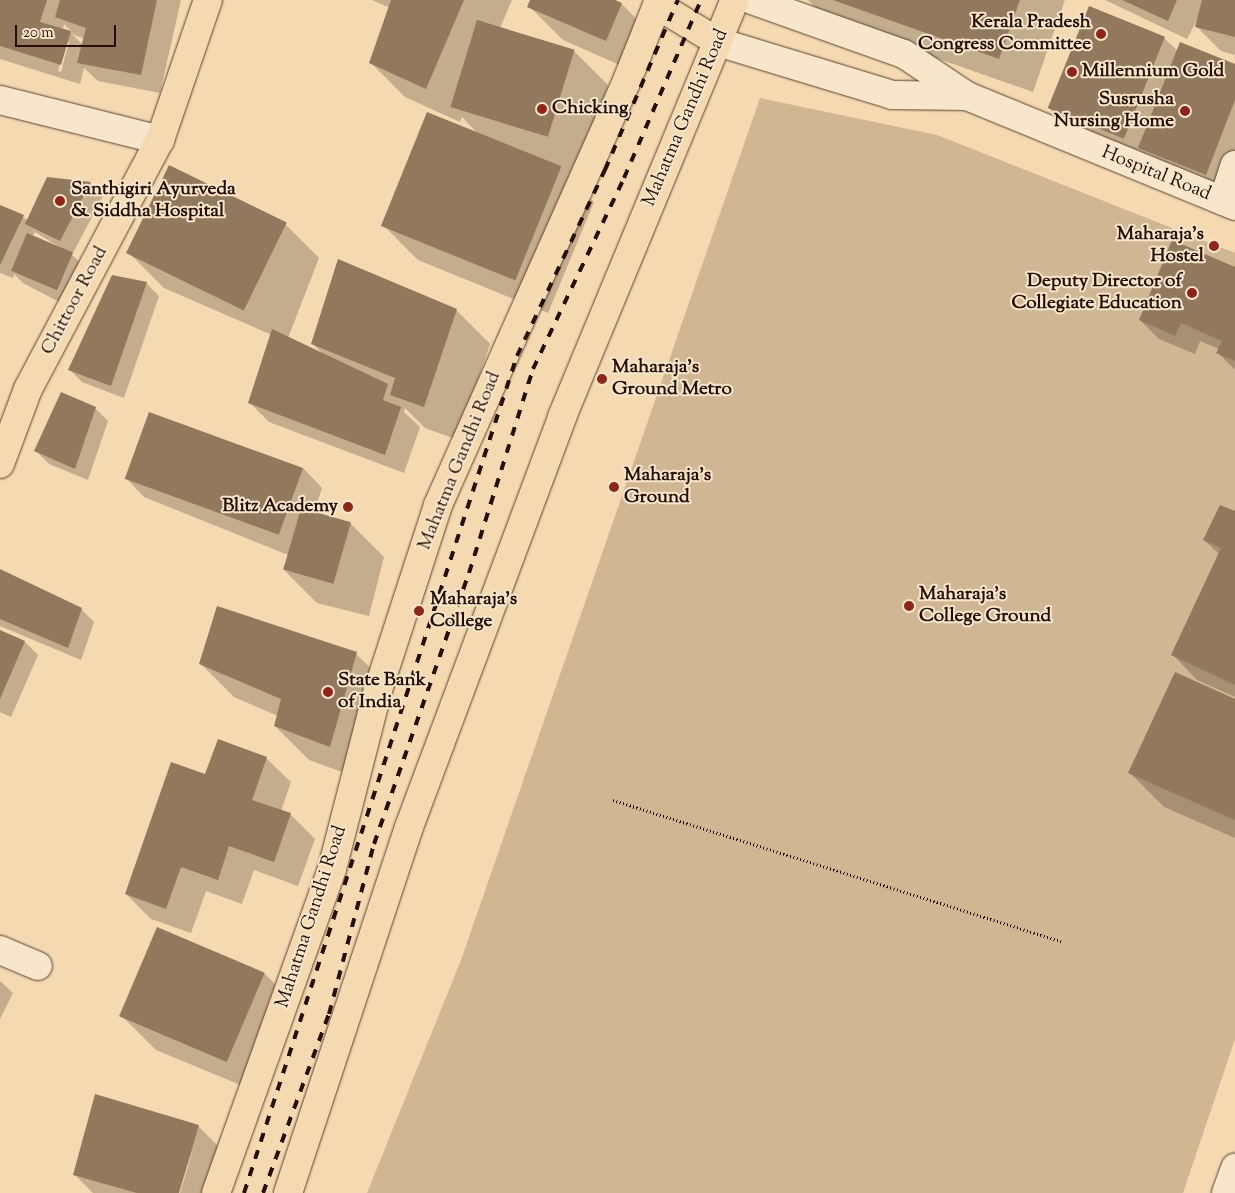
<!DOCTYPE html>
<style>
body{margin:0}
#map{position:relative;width:1235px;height:1193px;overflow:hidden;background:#f4d9b1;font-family:"Sorts Mill Goudy",serif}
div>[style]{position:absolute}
.green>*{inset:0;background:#d1b693}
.shadow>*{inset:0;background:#0003}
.building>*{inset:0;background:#92785c;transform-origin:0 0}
.path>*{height:3px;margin-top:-1.5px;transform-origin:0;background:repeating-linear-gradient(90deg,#280e00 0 1px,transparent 0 3.5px)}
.roads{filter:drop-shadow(0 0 1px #5b412c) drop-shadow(0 0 1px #5b412c)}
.minor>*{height:28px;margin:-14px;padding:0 14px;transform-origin:14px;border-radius:14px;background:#f8e6cc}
.major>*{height:28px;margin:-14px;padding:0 14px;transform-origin:14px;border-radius:14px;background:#f4d9b1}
.rail>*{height:4px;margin-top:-2px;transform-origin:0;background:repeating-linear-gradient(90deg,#280e00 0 9px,transparent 0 18px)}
.dots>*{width:14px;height:14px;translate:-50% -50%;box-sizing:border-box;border:2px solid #f8e6cc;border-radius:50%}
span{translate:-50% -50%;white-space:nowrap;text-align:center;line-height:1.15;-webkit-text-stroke:4px #f8e6cc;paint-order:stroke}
.poi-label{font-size:19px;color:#280e00;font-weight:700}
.right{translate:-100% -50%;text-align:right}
.left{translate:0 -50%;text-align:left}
.street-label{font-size:19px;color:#280e00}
.scale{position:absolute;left:15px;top:25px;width:101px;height:22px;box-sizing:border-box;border:2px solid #280e00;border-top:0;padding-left:6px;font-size:15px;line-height:18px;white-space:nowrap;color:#280e00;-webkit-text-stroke:4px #f8e6cc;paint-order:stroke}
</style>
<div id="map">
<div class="green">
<div style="clip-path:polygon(760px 98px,937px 135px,1235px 253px,1235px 1039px,1183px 1193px,367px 1193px,461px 960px)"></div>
</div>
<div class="shadow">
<div style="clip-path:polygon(evenodd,0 0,181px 0,160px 93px,98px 81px,84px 68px,80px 84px,0 59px,0 0,64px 24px,73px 33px,63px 30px,64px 24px,0 0,72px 34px,85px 39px,83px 45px,72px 34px,0 0,66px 42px,69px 42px,61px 72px,58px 71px,66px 42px)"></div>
<div style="clip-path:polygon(372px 0,512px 0,500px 28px,574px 51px,608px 85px,578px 180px,567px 175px,594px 202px,548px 313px,418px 260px,384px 226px,479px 135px,462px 117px,460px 122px,405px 97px,371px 63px,390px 8px)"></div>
<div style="clip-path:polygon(531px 0,612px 0,622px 4px,655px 38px,640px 74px,563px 40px,529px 6px)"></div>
<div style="clip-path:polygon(808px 0,1065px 0,1033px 92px,828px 20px)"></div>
<div style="clip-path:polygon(1105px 0,1235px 0,1235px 55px,1221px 51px,1196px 26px,1199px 16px,1187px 39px)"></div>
<div style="clip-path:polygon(1164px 38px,1178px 51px,1235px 66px,1235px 206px,1083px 141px,1049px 108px)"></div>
<div style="clip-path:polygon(evenodd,90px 183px,103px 196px,72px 255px,85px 267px,65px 305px,23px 283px,14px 274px,13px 278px,0 273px,0 206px,28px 220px,90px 183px,35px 232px,61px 248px,60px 249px,32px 237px,35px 232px)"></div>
<div style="clip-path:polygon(285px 224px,319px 258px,288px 338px,323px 354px,313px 344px,456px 310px,490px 344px,458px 440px,425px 428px,405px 408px,404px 412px,420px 427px,404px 473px,269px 422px,250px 403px,272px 335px,164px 288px,130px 254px)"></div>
<div style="clip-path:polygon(1235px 268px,1235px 370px,1218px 353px,1219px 349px,1200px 341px,1195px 354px,1159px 339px,1140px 320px)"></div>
<div style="clip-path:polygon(146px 283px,159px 296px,124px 398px,82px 382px,69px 369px)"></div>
<div style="clip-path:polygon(95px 408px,108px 421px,88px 480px,49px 464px,36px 451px)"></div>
<div style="clip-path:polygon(303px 468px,322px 488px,314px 513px,350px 523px,384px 557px,369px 616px,317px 603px,283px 569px,288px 555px,144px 497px,125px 477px)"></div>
<div style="clip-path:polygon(1235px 513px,1235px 697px,1197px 680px,1173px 655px,1219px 554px,1204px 540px)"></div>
<div style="clip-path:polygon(0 570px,81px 609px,94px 622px,81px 660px,0 626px)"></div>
<div style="clip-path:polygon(0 631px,25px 642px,38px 655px,11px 717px,0 712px)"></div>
<div style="clip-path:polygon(356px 654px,390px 687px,364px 780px,309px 760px,275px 726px,278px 716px,234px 697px,200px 663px)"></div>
<div style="clip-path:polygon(1235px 700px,1235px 838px,1164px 807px,1130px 773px)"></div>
<div style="clip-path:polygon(266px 758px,291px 782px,281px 811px,290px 814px,315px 839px,298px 886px,254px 870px,242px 904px,206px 891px,191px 933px,151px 919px,126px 894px,206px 776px)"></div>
<div style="clip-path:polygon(264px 973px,298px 1007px,262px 1094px,156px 1050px,122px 1016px)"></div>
<div style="clip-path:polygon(0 981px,13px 993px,0 1019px)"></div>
<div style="clip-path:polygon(198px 1126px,232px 1160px,222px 1193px,180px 1193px,194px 1146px,178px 1193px,93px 1193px,74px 1174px)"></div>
</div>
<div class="building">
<div style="clip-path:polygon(0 0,47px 0,40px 22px,71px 31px,61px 65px,0 46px)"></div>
<div style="clip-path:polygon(60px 0,157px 0,141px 75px,77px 63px,86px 28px,55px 17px)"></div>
<div style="clip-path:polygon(391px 0,464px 0,426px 89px,369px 63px)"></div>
<div style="clip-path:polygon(530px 0,615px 0,622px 3px,606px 41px,527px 7px)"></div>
<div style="clip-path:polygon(833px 0,1020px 0,999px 59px)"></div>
<div style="clip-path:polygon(1122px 0,1177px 0,1168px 21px)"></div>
<div style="clip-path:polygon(1202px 0,1235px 0,1235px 37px,1195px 27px)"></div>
<div style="left:1089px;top:6px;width:82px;height:110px;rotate:22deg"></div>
<div style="left:477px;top:20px;width:102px;height:91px;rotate:17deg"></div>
<div style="clip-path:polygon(1180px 42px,1235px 64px,1235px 100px,1206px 175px,1138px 148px)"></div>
<div style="left:427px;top:112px;width:145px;height:123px;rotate:22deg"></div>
<div style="left:169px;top:165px;width:131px;height:98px;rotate:26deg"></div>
<div style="clip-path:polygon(47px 177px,91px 182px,60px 241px,25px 224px)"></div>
<div style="clip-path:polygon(0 205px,24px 215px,0 265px)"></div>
<div style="left:27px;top:233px;width:50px;height:41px;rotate:23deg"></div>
<div style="clip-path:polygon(1172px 240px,1235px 267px,1235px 361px,1216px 353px,1222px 341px,1181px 323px,1175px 336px,1139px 320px)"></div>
<div style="clip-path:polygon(338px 259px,457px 309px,424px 407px,390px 395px,395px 378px,311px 344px)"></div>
<div style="clip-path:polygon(112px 275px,147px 282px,111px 386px,68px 370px)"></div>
<div style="clip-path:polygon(272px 329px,388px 384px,383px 400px,401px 407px,385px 455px,248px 403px)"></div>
<div style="clip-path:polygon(61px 392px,96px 407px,75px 469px,34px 451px)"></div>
<div style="left:149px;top:412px;width:164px;height:71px;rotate:20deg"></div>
<div style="clip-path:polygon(1220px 505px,1235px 511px,1235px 685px,1171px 655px,1221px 548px,1203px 540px)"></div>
<div style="left:301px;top:508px;width:52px;height:64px;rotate:16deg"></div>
<div style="clip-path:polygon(0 569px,82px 608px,68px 648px,0 619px)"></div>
<div style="clip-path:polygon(217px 606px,357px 652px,330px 747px,274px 726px,281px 699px,199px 664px)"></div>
<div style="clip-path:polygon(0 630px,25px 641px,0 699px)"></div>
<div style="clip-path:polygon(1175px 672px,1235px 699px,1235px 820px,1128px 773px)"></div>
<div style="clip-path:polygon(218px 739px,267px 757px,252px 800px,291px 813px,274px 862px,229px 846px,218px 880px,181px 867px,166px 909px,125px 894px,171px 762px,205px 774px)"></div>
<div style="left:157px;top:927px;width:117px;height:97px;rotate:23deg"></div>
<div style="clip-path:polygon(95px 1094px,199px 1125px,179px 1193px,137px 1193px,73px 1175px)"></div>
</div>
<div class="path">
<div style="left:613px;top:800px;width:472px;rotate:17.5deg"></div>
</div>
<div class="roads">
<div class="minor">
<div style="left:752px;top:0;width:161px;rotate:19.6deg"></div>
<div style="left:904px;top:54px;width:76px;rotate:33.7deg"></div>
<div style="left:967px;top:96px;width:290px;rotate:22.3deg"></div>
<div style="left:718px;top:42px;width:182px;rotate:16.9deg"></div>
<div style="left:892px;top:95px;width:75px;rotate:0.8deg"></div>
<div style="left:0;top:100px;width:165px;rotate:14deg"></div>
<div style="left:1223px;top:201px;width:38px;rotate:-72deg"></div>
<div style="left:0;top:950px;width:41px;rotate:22.8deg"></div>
<div style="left:1226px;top:1193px;width:27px;rotate:-70deg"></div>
</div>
<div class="major">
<div style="left:657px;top:5px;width:71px;rotate:31.2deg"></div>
<div style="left:0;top:464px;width:80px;rotate:-69.5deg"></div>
<div style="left:28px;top:389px;width:282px;rotate:-62.1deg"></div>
<div style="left:160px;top:140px;width:148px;rotate:-71.1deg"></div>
<div style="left:216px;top:1193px;width:344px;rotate:-70.3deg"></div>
<div style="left:332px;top:869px;width:185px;rotate:-75.6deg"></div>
<div style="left:378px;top:690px;width:194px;rotate:-72deg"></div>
<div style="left:438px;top:505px;width:467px;rotate:-66deg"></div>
<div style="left:628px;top:78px;width:84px;rotate:-68.3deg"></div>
<div style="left:288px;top:1193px;width:385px;rotate:-71.7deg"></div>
<div style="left:409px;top:827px;width:438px;rotate:-69.5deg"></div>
<div style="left:562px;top:417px;width:451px;rotate:-67.5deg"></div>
</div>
</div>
<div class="rail">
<div style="left:244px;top:1193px;width:880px;rotate:-71.94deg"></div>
<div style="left:517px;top:356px;width:206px;rotate:-64.7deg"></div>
<div style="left:605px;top:170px;width:185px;rotate:-66.8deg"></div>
<div style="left:263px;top:1193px;width:191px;rotate:-69.8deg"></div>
<div style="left:329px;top:1014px;width:176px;rotate:-75.2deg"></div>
<div style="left:374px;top:844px;width:287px;rotate:-70.7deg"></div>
<div style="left:469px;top:573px;width:214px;rotate:-72.6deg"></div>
<div style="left:533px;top:369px;width:212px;rotate:-64.5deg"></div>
<div style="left:624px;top:178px;width:194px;rotate:-66.6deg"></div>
</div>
<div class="dots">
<div style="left:1101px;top:34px;background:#8f2418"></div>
<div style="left:1072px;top:72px;background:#8f2418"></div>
<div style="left:542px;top:109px;background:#8f2418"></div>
<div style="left:1185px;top:111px;background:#8f2418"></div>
<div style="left:60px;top:201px;background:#8f2418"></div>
<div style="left:1214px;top:246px;background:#8f2418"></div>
<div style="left:1192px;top:293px;background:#8f2418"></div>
<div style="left:602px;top:379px;background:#8f2418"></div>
<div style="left:614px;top:487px;background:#8f2418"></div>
<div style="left:348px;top:507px;background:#8f2418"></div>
<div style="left:909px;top:606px;background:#8f2418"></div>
<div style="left:419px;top:611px;background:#8f2418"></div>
<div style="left:328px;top:692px;background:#8f2418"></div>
</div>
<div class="poi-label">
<span class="right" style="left:1091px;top:34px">Kerala Pradesh<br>Congress Committee</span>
<span class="left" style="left:1082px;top:72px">Millennium Gold</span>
<span class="right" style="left:1174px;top:111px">Susrusha<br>Nursing Home</span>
<span class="left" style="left:552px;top:109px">Chicking</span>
<span class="left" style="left:71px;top:201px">Santhigiri Ayurveda<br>&amp; Siddha Hospital</span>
<span class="right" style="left:1204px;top:246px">Maharaja's<br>Hostel</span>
<span class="right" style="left:1182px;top:293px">Deputy Director of<br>Collegiate Education</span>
<span class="left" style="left:612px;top:379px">Maharaja's<br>Ground Metro</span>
<span class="left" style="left:624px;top:487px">Maharaja's<br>Ground</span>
<span class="right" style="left:338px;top:507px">Blitz Academy</span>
<span class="left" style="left:919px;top:606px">Maharaja's<br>College Ground</span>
<span class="left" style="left:430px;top:611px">Maharaja's<br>College</span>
<span class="left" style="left:338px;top:692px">State Bank<br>of India</span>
</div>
<div class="street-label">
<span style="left:686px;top:118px;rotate:-67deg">Mahatma Gandhi Road</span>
<span style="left:1156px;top:174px;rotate:22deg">Hospital Road</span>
<span style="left:75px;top:301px;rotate:-62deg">Chittoor Road</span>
<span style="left:460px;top:461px;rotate:-68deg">Mahatma Gandhi Road</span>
<span style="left:312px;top:917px;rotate:-72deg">Mahatma Gandhi Road</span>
</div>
<div class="scale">20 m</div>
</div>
